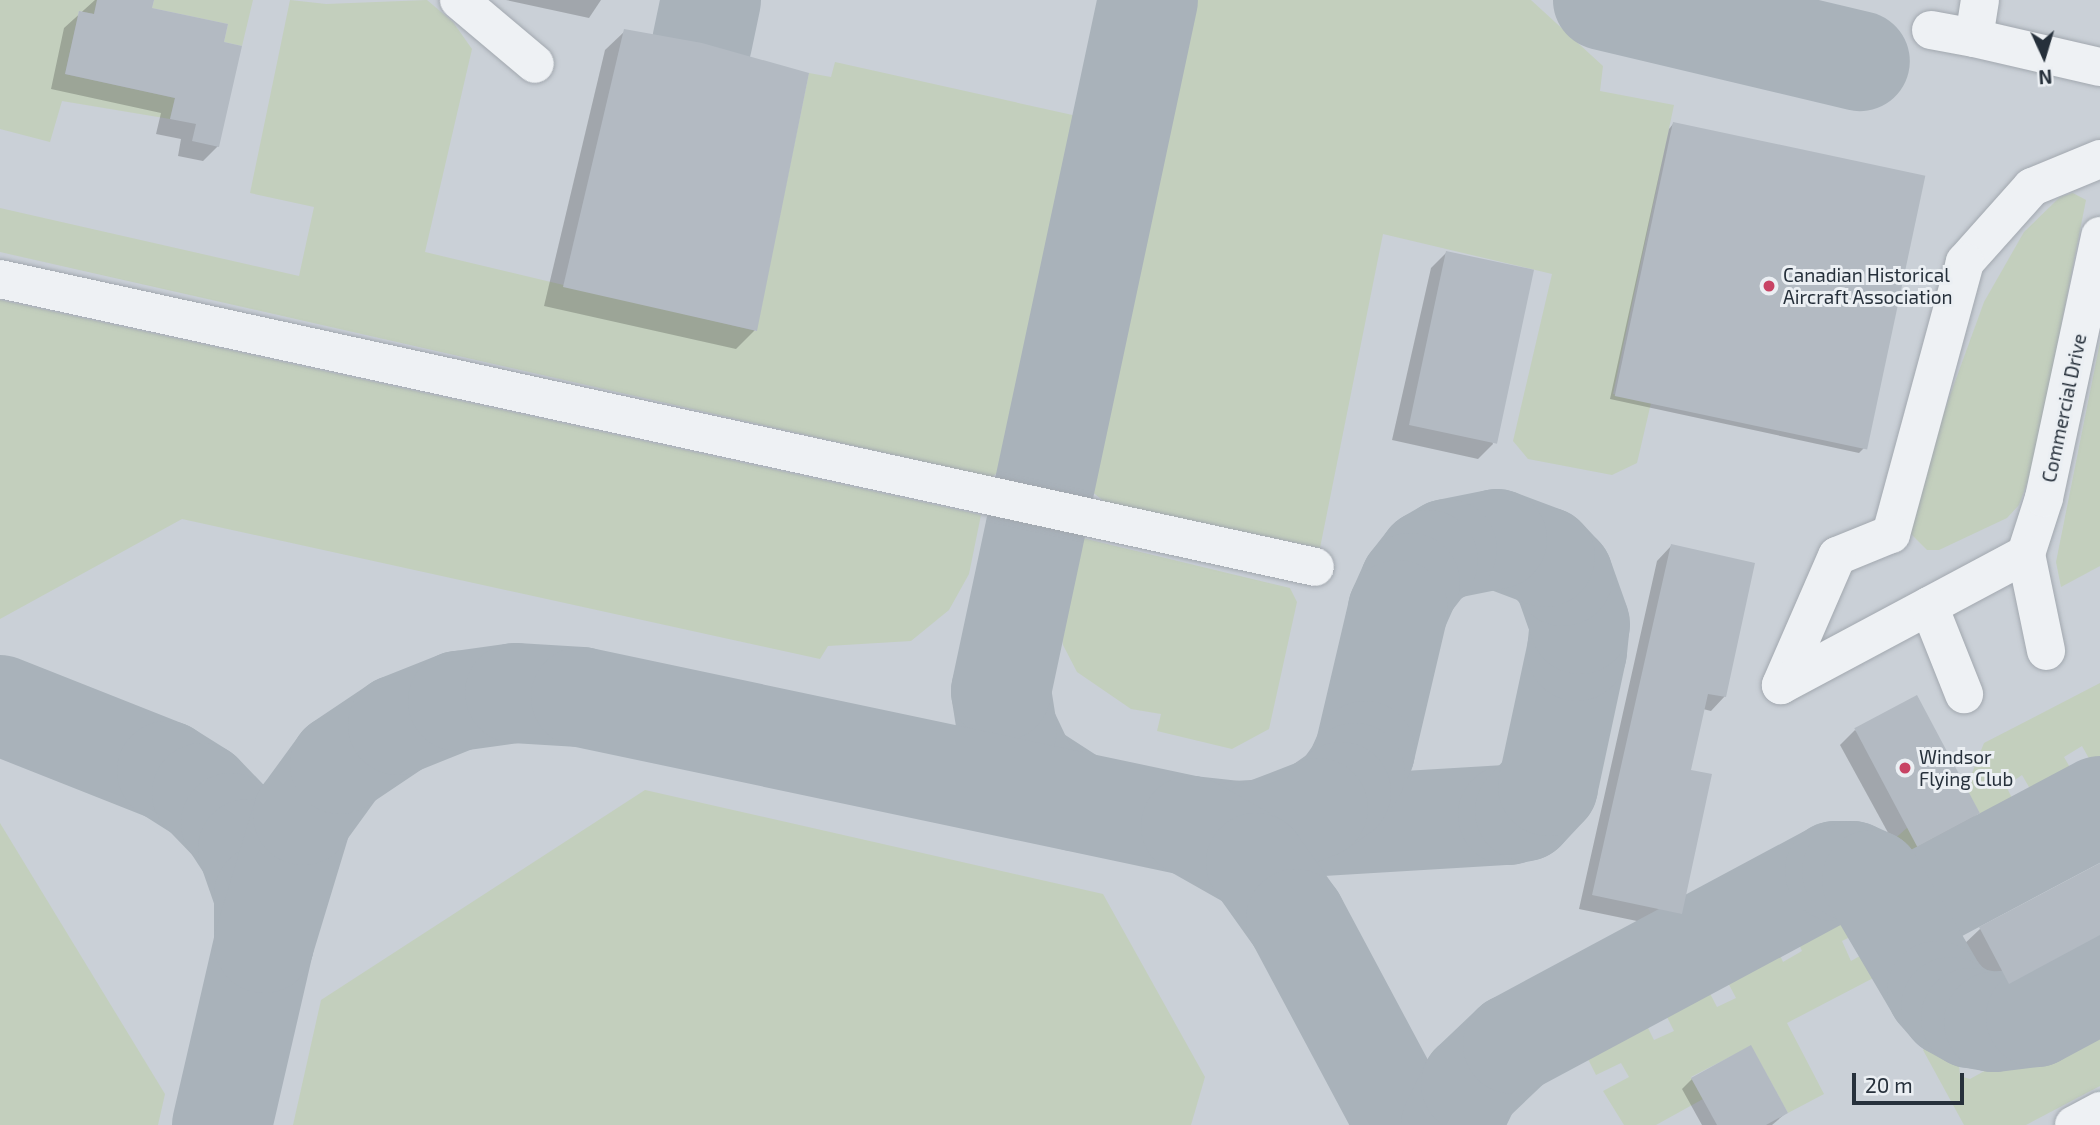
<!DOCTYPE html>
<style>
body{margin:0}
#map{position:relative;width:2100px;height:1125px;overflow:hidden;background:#dce1e5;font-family:"Exo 2",sans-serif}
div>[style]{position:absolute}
.built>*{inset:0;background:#cad0d7;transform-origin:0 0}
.green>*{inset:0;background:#c3cfbd}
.shadow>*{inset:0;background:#0003}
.taxiway>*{height:100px;margin:-50px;padding:0 50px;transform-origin:50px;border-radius:50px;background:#a9b2ba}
.building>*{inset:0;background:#b3bac2;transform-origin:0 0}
.roads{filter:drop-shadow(0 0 2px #a2a8af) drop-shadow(0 0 2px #a2a8af)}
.minor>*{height:38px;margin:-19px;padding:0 19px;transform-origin:19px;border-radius:19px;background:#eef1f4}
.dots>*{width:19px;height:19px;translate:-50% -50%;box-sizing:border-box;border:4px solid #ebeff3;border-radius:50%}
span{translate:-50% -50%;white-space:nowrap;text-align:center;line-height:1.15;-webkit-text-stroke:6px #ebeff3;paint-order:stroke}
.poi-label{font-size:19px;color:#26303b}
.left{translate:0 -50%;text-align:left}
.street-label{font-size:19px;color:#26303b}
.north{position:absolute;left:2009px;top:21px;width:70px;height:70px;-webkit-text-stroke:5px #ebeff3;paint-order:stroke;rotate:176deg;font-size:19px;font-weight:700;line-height:28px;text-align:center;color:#26303b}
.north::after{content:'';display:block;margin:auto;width:24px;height:32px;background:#26303b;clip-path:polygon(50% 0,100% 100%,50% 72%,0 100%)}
.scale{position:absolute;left:1852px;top:1073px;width:112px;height:32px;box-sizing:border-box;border:4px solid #26303b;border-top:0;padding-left:9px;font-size:21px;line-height:24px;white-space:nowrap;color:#26303b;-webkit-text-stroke:5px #ebeff3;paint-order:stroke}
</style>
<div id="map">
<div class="built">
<div style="left:0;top:0;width:2100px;height:1125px"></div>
</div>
<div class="green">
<div style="clip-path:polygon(0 0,97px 0,94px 14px,79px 11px,65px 74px,175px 98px,170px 119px,62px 101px,50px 142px,0 129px)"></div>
<div style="clip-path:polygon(154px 0,253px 0,242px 46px,224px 42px,228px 24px,152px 8px)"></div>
<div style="clip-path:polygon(290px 0,326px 4px,427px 0,453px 22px,472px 49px,425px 252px,756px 331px,809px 73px,831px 77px,835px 62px,1095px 120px,1021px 454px,992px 477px,0 252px,0 208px,299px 276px,314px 207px,250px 193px)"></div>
<div style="clip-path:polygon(1181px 0,1531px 0,1603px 66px,1600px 91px,1674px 105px,1613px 394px,1651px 403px,1637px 463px,1612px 475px,1528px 459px,1513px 441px,1552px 274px,1383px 234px,1320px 548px,1105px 502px,1082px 484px,1078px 465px)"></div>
<div style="clip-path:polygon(2073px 193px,2086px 200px,2033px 467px,2019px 505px,2007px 518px,1939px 550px,1927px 550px,1911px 534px,1913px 497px,1984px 302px,2024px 232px,2060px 197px)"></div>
<div style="clip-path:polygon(0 300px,981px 515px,969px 574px,949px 610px,911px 641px,828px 646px,820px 659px,182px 519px,0 619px)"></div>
<div style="clip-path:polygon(2100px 342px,2100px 566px,2061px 587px,2056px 562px)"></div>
<div style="clip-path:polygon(1070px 535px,1290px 588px,1297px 602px,1269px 729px,1232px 749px,1157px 731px,1161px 714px,1131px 709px,1077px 672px,1063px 645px,1058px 610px,1057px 583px)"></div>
<div style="clip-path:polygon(2100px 683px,2100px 778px,2082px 746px,2064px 757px,2088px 799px,2048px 820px,2022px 775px,2006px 786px,2022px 818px,2021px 833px,1936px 880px,1893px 878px,1884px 870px,1883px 849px,1908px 827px,1918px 846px,1980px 814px,1966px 788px,1984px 743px)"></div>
<div style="clip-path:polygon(645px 790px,1103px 894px,1205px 1077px,1191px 1125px,293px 1125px,321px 1000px)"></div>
<div style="clip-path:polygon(0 823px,165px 1094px,158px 1125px,0 1125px)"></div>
<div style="clip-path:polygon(1828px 897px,1862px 901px,1872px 911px,1862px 931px,1842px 941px,1851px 961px,1890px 939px,1904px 962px,1787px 1023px,1824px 1094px,1788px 1113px,1751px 1046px,1691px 1077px,1703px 1099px,1656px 1125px,1624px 1125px,1603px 1091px,1629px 1077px,1621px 1063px,1596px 1075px,1576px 1035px,1583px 1024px,1621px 1002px,1638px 1008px,1654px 1040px,1674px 1031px,1652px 987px,1686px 969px,1702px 978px,1717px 1007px,1736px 998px,1713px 954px,1756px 932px,1772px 937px,1783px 962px,1802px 951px,1786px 916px)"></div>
<div style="clip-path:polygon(2100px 1000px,2100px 1086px,2026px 1125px,1964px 1125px,1923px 1050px,1943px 1025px,1958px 1053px,1960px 1076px,1970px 1079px,1988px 1069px,1982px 1051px,1983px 1034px,2018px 1034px,2055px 1024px)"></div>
</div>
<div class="shadow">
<div style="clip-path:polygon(95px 0,113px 0,222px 43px,218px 146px,203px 161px,178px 156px,181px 139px,156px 134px,161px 113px,51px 89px,64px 28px)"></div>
<div style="clip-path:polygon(506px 0,601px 0,589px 18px)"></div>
<div style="clip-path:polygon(625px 31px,755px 330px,736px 349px,544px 306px,605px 50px)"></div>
<div style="clip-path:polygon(1673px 124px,1864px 448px,1859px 453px,1610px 399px,1669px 129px)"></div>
<div style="clip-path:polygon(1446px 253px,1493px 444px,1478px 459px,1392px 440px,1431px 268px)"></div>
<div style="clip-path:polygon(1671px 546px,1725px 696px,1711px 711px,1703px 709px,1689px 771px,1680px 913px,1666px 927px,1579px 909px,1657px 561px)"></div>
<div style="clip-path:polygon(1855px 730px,1978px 813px,1963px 828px,1903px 860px,1840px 745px)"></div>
<div style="clip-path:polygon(2100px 865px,2100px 943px,1989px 1002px,1960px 948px,1980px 929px)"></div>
<div style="clip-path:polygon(1692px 1079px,1786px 1113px,1772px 1125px,1702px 1125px,1682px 1089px)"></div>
</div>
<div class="taxiway">
<div style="left:1603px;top:0;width:264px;rotate:13.4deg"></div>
<div style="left:702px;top:43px;width:44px;rotate:-78.2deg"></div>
<div style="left:0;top:705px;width:180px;rotate:21.6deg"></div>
<div style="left:167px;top:771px;width:41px;rotate:32.2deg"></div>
<div style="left:202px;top:793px;width:42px;rotate:46deg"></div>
<div style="left:231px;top:823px;width:31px;rotate:57deg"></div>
<div style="left:248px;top:849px;width:49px;rotate:70.8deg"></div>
<div style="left:264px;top:895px;width:48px;rotate:90deg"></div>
<div style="left:1075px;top:801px;width:59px;rotate:-146.9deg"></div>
<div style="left:1026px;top:769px;width:44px;rotate:-115.4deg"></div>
<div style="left:1007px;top:729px;width:38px;rotate:-99deg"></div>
<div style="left:1001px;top:691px;width:706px;rotate:-77.99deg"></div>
<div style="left:1191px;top:826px;width:46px;rotate:6.2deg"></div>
<div style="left:1237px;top:831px;width:271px;rotate:-3.4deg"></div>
<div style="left:1508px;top:815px;width:17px;rotate:-13deg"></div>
<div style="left:1525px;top:811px;width:34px;rotate:-47deg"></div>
<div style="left:1548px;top:786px;width:138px;rotate:-77.9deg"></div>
<div style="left:1577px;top:651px;width:27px;rotate:-84deg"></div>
<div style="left:1580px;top:624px;width:51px;rotate:-109.5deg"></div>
<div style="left:1563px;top:576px;width:26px;rotate:-133deg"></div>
<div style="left:1545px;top:557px;width:51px;rotate:-159.4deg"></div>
<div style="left:1497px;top:539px;width:51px;rotate:168.7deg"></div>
<div style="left:1447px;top:549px;width:22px;rotate:150deg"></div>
<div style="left:1428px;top:560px;width:29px;rotate:128deg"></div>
<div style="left:1410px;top:583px;width:30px;rotate:114deg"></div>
<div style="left:1398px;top:610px;width:145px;rotate:103.2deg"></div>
<div style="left:1365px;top:751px;width:24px;rotate:114deg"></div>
<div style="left:1355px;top:773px;width:24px;rotate:126deg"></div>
<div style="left:1341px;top:792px;width:28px;rotate:145deg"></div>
<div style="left:1318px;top:808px;width:61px;rotate:158.9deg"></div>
<div style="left:1885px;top:895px;width:26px;rotate:16deg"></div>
<div style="left:1910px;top:902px;width:17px;rotate:-13deg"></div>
<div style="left:1927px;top:898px;width:196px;rotate:-28deg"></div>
<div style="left:222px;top:1125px;width:187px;rotate:-77deg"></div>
<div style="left:264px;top:943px;width:134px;rotate:-73.1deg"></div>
<div style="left:303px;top:815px;width:63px;rotate:-54deg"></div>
<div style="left:340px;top:764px;width:70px;rotate:-33.9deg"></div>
<div style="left:398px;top:725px;width:65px;rotate:-21.8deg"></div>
<div style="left:458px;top:701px;width:58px;rotate:-8deg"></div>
<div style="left:515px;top:693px;width:66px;rotate:3.5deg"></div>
<div style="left:581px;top:697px;width:623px;rotate:11.94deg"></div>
<div style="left:1191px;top:826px;width:75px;rotate:29.6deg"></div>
<div style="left:1256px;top:863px;width:69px;rotate:54.5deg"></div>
<div style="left:1296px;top:919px;width:234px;rotate:61.9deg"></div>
<div style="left:1451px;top:1125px;width:46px;rotate:-64deg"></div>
<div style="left:1471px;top:1084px;width:58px;rotate:-43.6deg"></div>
<div style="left:1513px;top:1044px;width:366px;rotate:-28.2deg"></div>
<div style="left:1835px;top:871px;width:17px"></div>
<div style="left:1852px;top:871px;width:22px;rotate:24deg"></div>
<div style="left:1872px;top:880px;width:129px;rotate:59.6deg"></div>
<div style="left:1937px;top:991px;width:21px;rotate:49deg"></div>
<div style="left:1951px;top:1007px;width:23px;rotate:29deg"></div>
<div style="left:1971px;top:1018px;width:23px;rotate:10deg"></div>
<div style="left:1994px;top:1022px;width:42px;rotate:-6.8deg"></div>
<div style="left:2036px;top:1017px;width:72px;rotate:-28deg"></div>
</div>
<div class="building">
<div style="clip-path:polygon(97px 0,154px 0,152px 8px,228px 24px,224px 42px,242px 46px,219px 147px,192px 141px,196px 124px,170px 119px,175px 98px,65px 74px,79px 11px,94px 14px)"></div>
<div style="clip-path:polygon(624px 29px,702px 43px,809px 73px,757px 331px,563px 287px)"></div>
<div style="left:1673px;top:122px;width:258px;height:280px;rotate:12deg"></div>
<div style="left:1446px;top:251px;width:90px;height:178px;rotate:12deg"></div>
<div style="clip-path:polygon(1671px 544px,1755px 563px,1726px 697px,1708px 694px,1691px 770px,1712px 774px,1682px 914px,1592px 895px)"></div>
<div style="left:1917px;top:695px;width:134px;height:71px;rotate:62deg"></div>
<div style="clip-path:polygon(2100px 863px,2100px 935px,2009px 984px,1979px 927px)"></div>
<div style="clip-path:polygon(1751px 1045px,1788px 1113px,1766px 1125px,1717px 1125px,1691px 1078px)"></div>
</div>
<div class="roads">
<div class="minor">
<div style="left:459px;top:0;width:99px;rotate:40.1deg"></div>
<div style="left:1980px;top:0;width:38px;rotate:99deg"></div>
<div style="left:1974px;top:38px;width:129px;rotate:13deg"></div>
<div style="left:1931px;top:30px;width:44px;rotate:10.5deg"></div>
<div style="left:2100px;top:159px;width:74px;rotate:157.6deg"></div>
<div style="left:2032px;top:187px;width:101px;rotate:131.8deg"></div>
<div style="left:1965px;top:262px;width:282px;rotate:105.2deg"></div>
<div style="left:1891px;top:534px;width:58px;rotate:157.8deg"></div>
<div style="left:1837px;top:556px;width:141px;rotate:113.5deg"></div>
<div style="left:1781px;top:685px;width:278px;rotate:-28.1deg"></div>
<div style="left:2026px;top:554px;width:59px;rotate:-72.2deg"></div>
<div style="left:2044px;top:498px;width:268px;rotate:-77.9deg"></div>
<div style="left:0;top:279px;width:1346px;rotate:12.35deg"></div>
<div style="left:2026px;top:554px;width:99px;rotate:78.3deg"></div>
<div style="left:1929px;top:606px;width:95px;rotate:68.3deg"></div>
<div style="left:2074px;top:1125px;width:30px;rotate:-28deg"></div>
</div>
</div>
<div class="dots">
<div style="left:1769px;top:286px;background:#c84364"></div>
<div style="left:1905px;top:768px;background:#c84364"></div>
</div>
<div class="poi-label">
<span class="left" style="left:1783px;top:286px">Canadian Historical<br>Aircraft Association</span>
<span class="left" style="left:1919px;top:768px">Windsor<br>Flying Club</span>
</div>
<div class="street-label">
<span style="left:2064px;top:408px;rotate:-78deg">Commercial Drive</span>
</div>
<div class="north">N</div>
<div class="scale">20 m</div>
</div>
